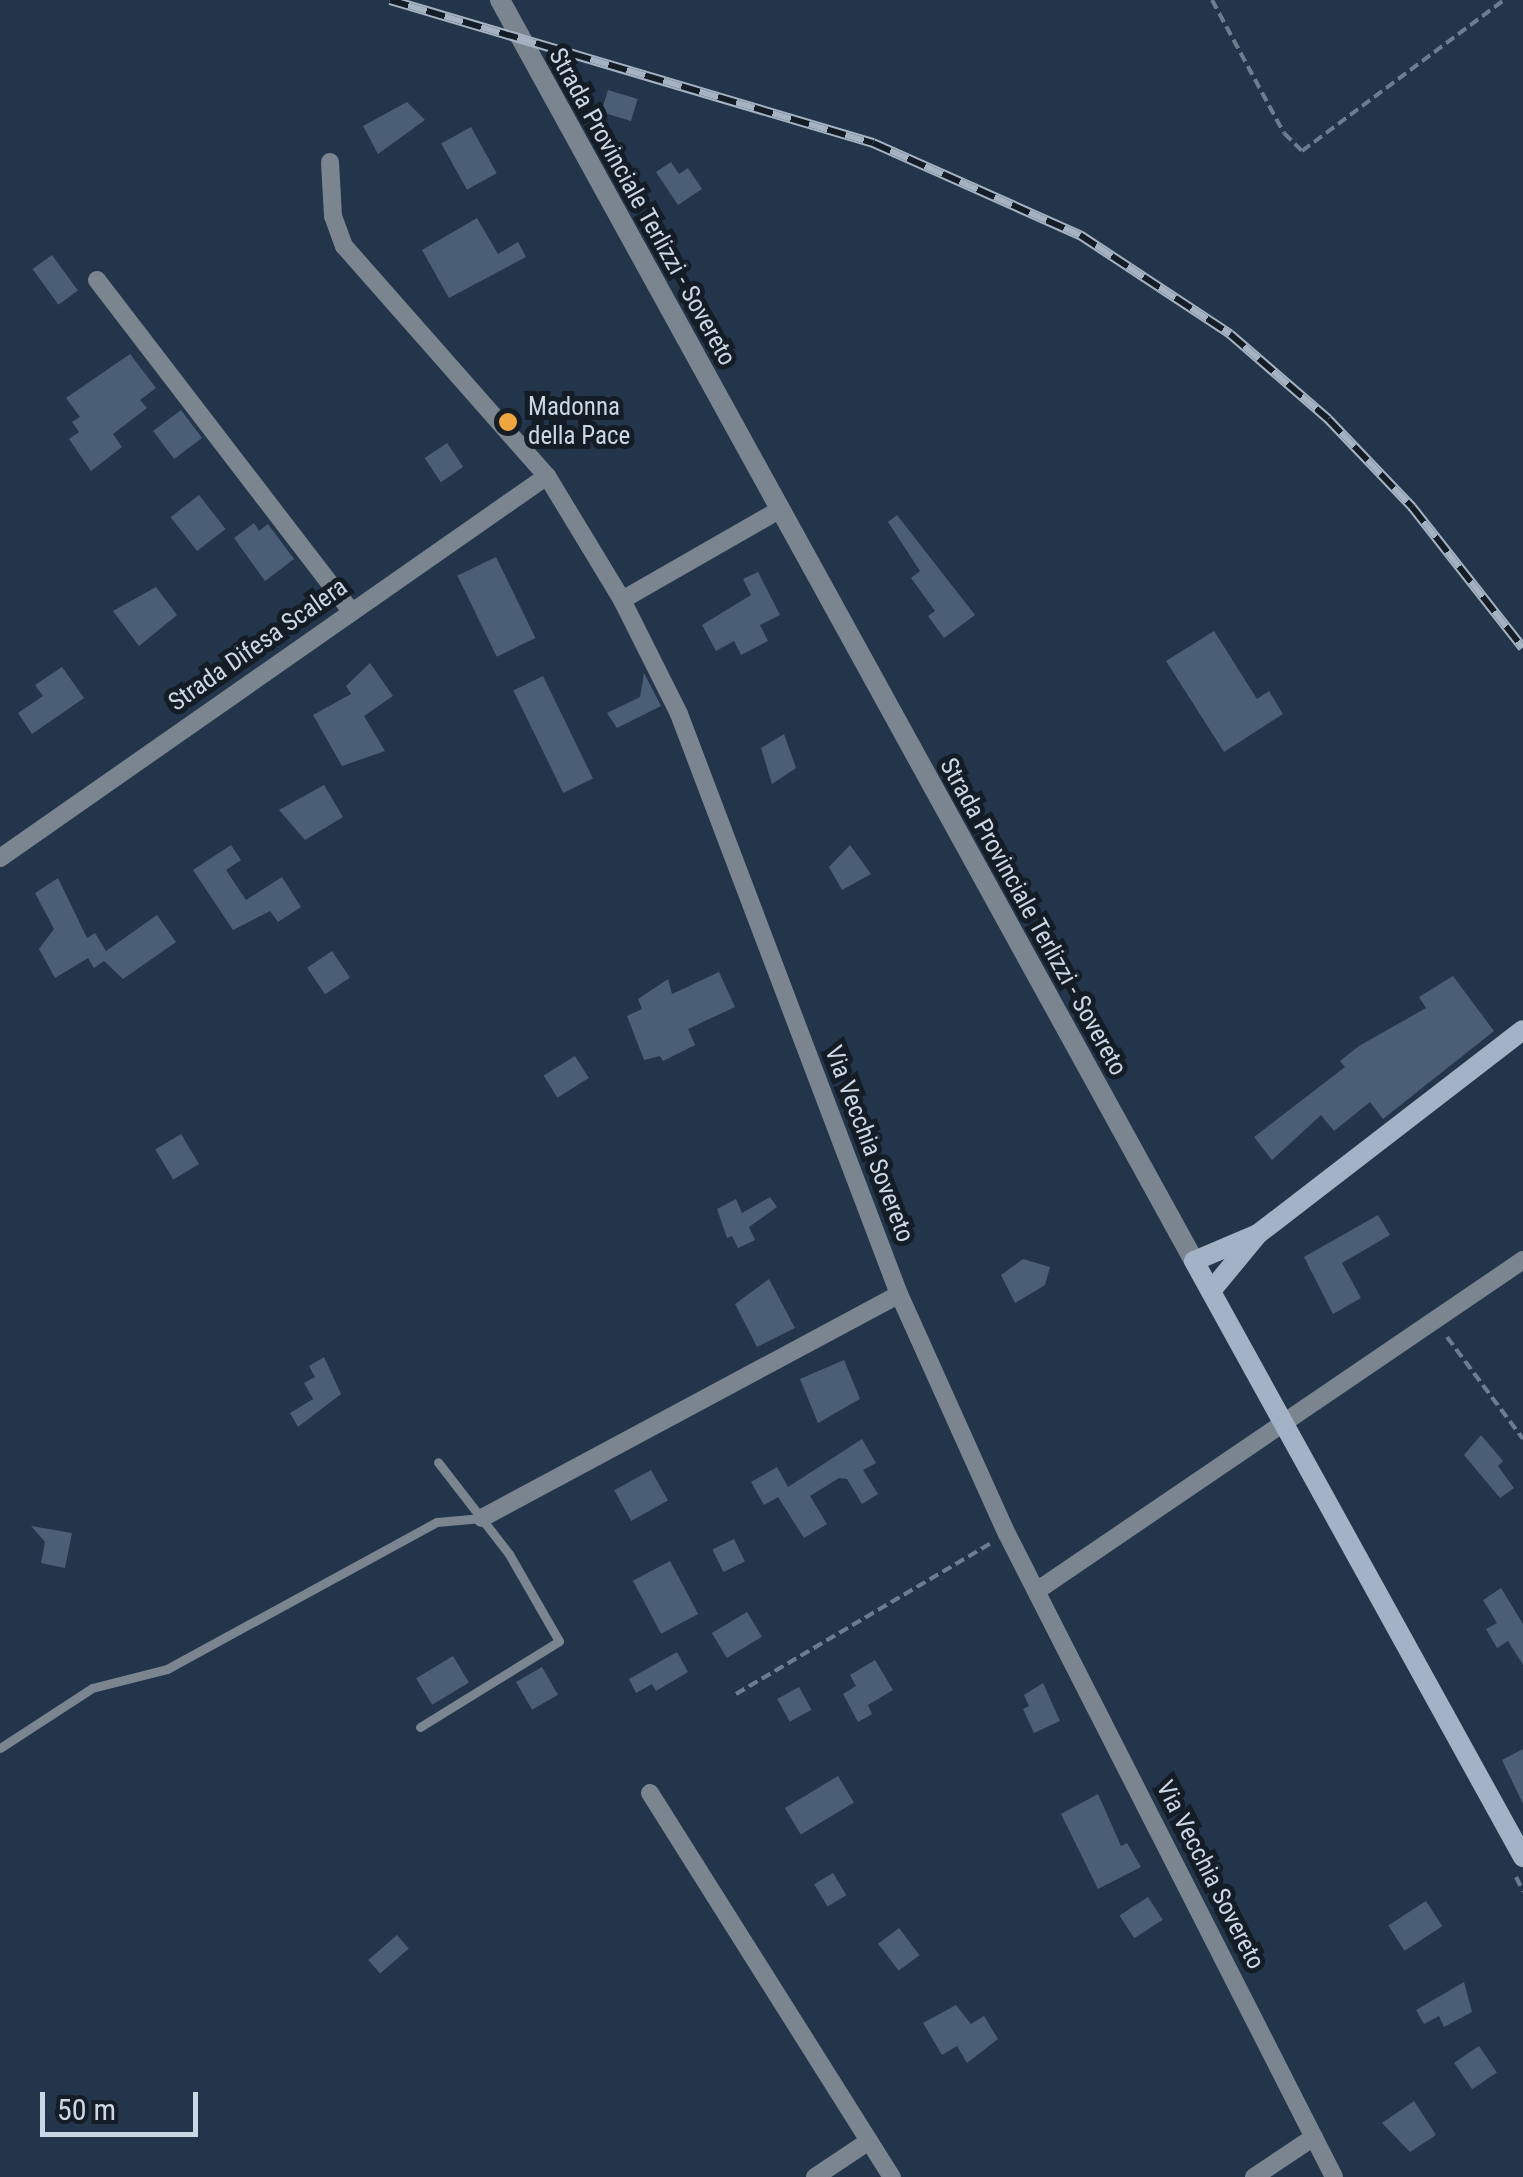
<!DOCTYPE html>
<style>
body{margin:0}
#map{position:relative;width:1523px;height:2177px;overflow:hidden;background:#22354a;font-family:"Roboto Condensed",sans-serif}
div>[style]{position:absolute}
.building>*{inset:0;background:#4a5f76;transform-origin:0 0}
.path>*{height:4px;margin-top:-2px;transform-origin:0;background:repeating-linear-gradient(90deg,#6d7d8f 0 10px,transparent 0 15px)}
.service>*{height:9px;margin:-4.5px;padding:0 4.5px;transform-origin:4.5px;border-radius:4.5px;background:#7b8590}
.minor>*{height:18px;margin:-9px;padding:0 9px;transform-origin:9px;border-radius:9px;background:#7b8590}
.tertiary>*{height:20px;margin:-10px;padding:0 10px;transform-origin:10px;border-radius:10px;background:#7b8590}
.secondary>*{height:20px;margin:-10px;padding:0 10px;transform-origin:10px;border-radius:10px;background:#a3b2c4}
.rail>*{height:10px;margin-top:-5px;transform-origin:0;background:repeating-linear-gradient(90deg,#141c26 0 19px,#a5b2c1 0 38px);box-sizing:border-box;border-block:2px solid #a5b2c1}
.dots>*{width:28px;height:28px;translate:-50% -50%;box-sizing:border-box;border:5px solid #141c26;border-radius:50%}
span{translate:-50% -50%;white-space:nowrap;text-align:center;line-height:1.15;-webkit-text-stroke:10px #141c26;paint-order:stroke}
.street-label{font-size:25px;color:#cbd7e4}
.poi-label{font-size:25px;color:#cbd7e4}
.left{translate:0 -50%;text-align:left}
.scale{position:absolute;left:40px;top:2092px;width:158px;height:45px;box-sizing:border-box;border:5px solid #cbd7e4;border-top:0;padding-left:12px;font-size:30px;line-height:35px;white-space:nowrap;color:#cbd7e4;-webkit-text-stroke:8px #141c26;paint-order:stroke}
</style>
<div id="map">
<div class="building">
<div style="left:608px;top:90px;width:31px;height:23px;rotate:17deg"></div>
<div style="clip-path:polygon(407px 102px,425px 120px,378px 154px,363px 126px)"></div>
<div style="left:471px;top:127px;width:53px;height:34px;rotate:61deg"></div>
<div style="clip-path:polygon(671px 162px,679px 174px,688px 168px,702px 189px,678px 205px,656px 172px)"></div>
<div style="clip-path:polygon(477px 218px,498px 254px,518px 242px,526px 257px,449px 298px,422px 250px)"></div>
<div style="left:52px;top:255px;width:44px;height:24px;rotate:54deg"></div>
<div style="clip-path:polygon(130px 354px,156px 388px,140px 400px,147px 408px,113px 434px,122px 447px,91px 471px,69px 439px,79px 432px,72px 422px,80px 417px,66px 398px)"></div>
<div style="left:181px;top:410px;width:35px;height:35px;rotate:53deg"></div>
<div style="left:447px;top:443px;width:29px;height:27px;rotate:56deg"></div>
<div style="left:199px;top:495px;width:43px;height:36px;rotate:52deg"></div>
<div style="clip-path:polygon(897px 515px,975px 615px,944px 638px,928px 616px,935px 611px,911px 578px,920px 571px,888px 522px)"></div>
<div style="clip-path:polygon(254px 523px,259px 531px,268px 524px,294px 559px,265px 581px,234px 538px)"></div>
<div style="left:496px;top:557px;width:90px;height:43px;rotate:64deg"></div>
<div style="clip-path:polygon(758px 572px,780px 615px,760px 625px,768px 641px,741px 655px,734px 641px,716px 651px,702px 625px,751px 595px,743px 579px)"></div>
<div style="clip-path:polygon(156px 587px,177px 615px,139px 646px,113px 611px)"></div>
<div style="clip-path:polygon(1214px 631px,1257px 699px,1269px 691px,1283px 714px,1224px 752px,1166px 661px)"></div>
<div style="clip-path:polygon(370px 663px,393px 696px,364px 716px,385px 751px,342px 766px,313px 715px,351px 694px,346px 686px)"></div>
<div style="clip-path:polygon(62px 667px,84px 698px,32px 734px,18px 713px,43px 696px,35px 685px)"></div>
<div style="clip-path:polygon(644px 673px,661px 706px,617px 728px,607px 713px,640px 697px)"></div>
<div style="left:543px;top:676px;width:114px;height:33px;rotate:64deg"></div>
<div style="clip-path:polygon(784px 734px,796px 768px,772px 784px,761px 748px)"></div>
<div style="clip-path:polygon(324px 785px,343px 817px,305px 840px,279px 810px)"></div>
<div style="clip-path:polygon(231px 845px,241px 860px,226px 870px,246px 900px,282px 877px,301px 907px,278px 922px,270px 911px,233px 930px,193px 870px)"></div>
<div style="clip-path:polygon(850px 845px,871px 874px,842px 890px,829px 867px)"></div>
<div style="clip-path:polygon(58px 878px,87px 938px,95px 933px,106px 951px,157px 915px,176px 942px,123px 979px,104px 961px,94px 968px,88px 958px,55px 978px,39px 949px,54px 929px,35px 893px)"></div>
<div style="left:332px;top:951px;width:32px;height:30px;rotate:56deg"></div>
<div style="clip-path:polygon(719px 972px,735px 1007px,688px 1029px,695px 1045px,663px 1061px,660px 1056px,644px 1060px,627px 1016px,642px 1009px,638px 999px,668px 979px,672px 994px)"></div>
<div style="clip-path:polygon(1453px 976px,1494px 1031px,1383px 1119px,1370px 1102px,1334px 1131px,1321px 1115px,1272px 1160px,1254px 1137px,1345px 1067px,1340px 1061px,1359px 1046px,1426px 1008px,1419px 997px)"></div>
<div style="left:575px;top:1056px;width:26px;height:37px;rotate:58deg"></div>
<div style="left:181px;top:1134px;width:35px;height:30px;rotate:59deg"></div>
<div style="clip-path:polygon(770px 1197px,777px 1207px,749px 1227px,755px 1240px,738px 1248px,732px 1236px,727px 1238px,717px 1209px,736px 1199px,742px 1213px)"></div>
<div style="clip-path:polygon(1378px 1215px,1390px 1235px,1342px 1263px,1361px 1298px,1333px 1314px,1304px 1257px)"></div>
<div style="clip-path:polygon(1023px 1259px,1050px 1267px,1045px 1285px,1015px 1303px,1001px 1275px)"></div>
<div style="clip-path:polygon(769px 1279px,795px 1328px,757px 1347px,735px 1304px)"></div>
<div style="clip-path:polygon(324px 1357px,341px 1394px,298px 1427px,290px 1413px,313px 1399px,316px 1404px,304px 1383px,315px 1377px,309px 1366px)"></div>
<div style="clip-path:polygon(844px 1360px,860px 1399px,818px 1423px,800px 1379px)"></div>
<div style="clip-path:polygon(1481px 1435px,1503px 1461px,1498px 1466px,1514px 1488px,1500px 1498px,1464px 1455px)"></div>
<div style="clip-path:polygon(862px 1439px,876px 1463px,863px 1470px,878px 1494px,862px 1504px,847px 1479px,839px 1478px,810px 1496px,827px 1524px,804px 1538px,778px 1497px,764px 1505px,751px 1482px,777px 1467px,788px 1487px)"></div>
<div style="left:651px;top:1470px;width:35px;height:42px;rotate:61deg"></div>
<div style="clip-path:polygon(31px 1526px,72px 1533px,65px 1568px,41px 1563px,45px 1542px)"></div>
<div style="left:734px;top:1539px;width:25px;height:24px;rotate:64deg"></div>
<div style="left:670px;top:1561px;width:60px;height:42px;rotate:62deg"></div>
<div style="clip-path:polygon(1501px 1588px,1523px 1624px,1523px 1665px,1508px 1641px,1497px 1648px,1486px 1629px,1497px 1623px,1483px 1600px)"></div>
<div style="left:747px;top:1612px;width:29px;height:41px;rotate:59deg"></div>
<div style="clip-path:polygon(677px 1652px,688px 1672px,656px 1691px,652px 1684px,636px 1693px,629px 1679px)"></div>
<div style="left:453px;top:1656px;width:31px;height:43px;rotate:59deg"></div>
<div style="clip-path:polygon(875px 1660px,893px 1690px,868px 1705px,872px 1714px,858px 1722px,843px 1694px,856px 1686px,850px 1675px)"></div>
<div style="left:542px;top:1667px;width:32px;height:30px;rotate:60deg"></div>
<div style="clip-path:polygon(1043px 1683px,1060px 1721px,1034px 1733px,1023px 1709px,1029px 1706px,1024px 1695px)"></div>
<div style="left:799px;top:1687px;width:26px;height:25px;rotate:61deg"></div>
<div style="clip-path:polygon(1523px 1749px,1523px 1804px,1502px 1760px)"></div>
<div style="left:838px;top:1776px;width:31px;height:62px;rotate:59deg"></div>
<div style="clip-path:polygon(1098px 1794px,1121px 1846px,1127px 1843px,1141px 1867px,1098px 1889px,1061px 1814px)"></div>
<div style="left:833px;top:1873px;width:26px;height:22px;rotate:59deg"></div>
<div style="left:1148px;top:1897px;width:27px;height:34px;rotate:57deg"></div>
<div style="left:1426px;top:1901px;width:30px;height:45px;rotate:57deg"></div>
<div style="left:899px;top:1928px;width:34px;height:26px;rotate:53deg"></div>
<div style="left:397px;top:1935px;width:18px;height:38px;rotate:49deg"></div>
<div style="clip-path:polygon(1464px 1982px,1472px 2012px,1444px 2027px,1439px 2016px,1424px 2024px,1416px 2010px)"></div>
<div style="clip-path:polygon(956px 2005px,971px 2024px,984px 2016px,998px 2039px,967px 2063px,957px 2046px,942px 2055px,923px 2023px)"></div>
<div style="left:1479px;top:2046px;width:32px;height:30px;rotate:56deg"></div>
<div style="clip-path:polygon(1414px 2101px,1436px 2135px,1410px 2152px,1382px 2123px)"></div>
</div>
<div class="path">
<div style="left:1212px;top:0;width:151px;rotate:61.6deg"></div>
<div style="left:1284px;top:133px;width:25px;rotate:45deg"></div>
<div style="left:1302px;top:151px;width:252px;rotate:-36.8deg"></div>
<div style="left:1447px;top:1337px;width:127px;rotate:53.3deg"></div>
<div style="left:736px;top:1694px;width:295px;rotate:-30.6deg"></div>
<div style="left:1516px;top:1877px;width:16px;rotate:63deg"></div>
</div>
<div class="service">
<div style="left:420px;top:1727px;width:163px;rotate:-31.7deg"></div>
<div style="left:559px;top:1641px;width:100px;rotate:-119.9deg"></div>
<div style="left:509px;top:1554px;width:116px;rotate:-127.7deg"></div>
<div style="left:0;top:1748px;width:110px;rotate:-33.1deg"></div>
<div style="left:92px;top:1688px;width:77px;rotate:-14.2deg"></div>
<div style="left:167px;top:1669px;width:307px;rotate:-28.6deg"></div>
<div style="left:437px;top:1522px;width:45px;rotate:-5.1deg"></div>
</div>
<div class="minor">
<div style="left:330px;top:162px;width:54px;rotate:86.8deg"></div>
<div style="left:333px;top:216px;width:32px;rotate:70deg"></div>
<div style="left:344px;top:246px;width:307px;rotate:48.6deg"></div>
<div style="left:547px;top:476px;width:145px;rotate:58.8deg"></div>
<div style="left:622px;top:600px;width:127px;rotate:63.4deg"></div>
<div style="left:679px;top:714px;width:620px;rotate:69.23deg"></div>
<div style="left:899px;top:1294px;width:263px;rotate:65.8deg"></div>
<div style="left:1007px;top:1534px;width:721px;rotate:63.04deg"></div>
<div style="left:97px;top:280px;width:416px;rotate:52.5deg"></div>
<div style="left:622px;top:600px;width:181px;rotate:-29.8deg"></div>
<div style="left:0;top:858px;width:667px;rotate:-34.93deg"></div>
<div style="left:482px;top:1518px;width:473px;rotate:-28.2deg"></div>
<div style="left:1038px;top:1590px;width:587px;rotate:-34.23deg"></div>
<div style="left:650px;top:1793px;width:454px;rotate:57.8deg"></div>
<div style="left:815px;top:2177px;width:65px;rotate:-33.7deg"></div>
<div style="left:1254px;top:2177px;width:72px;rotate:-33.7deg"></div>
</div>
<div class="tertiary">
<div style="left:500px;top:0;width:1439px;rotate:61.17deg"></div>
</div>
<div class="secondary">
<div style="left:1258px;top:1234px;width:69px;rotate:157.1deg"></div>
<div style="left:1194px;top:1261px;width:681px;rotate:61.1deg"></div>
<div style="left:1211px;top:1291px;width:74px;rotate:-50.5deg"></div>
<div style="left:1258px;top:1234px;width:334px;rotate:-37.6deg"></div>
</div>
<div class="rail">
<div style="left:390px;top:0;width:504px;rotate:16.49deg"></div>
<div style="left:873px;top:143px;width:227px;rotate:24deg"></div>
<div style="left:1080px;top:235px;width:180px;rotate:33.4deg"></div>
<div style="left:1230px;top:334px;width:130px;rotate:40.9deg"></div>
<div style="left:1328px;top:419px;width:122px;rotate:46.3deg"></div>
<div style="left:1412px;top:507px;width:179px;rotate:51.8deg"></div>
</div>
<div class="dots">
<div style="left:508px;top:422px;background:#f0a63e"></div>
</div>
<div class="street-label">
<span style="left:642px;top:207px;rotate:61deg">Strada Provinciale Terlizzi - Sovereto</span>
<span style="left:258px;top:645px;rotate:-35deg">Strada Difesa Scalera</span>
<span style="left:1033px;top:917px;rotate:61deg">Strada Provinciale Terlizzi - Sovereto</span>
<span style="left:869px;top:1144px;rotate:69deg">Via Vecchia Sovereto</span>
<span style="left:1210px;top:1875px;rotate:63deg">Via Vecchia Sovereto</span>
</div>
<div class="poi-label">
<span class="left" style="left:528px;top:422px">Madonna<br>della Pace</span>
</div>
<div class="scale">50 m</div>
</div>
